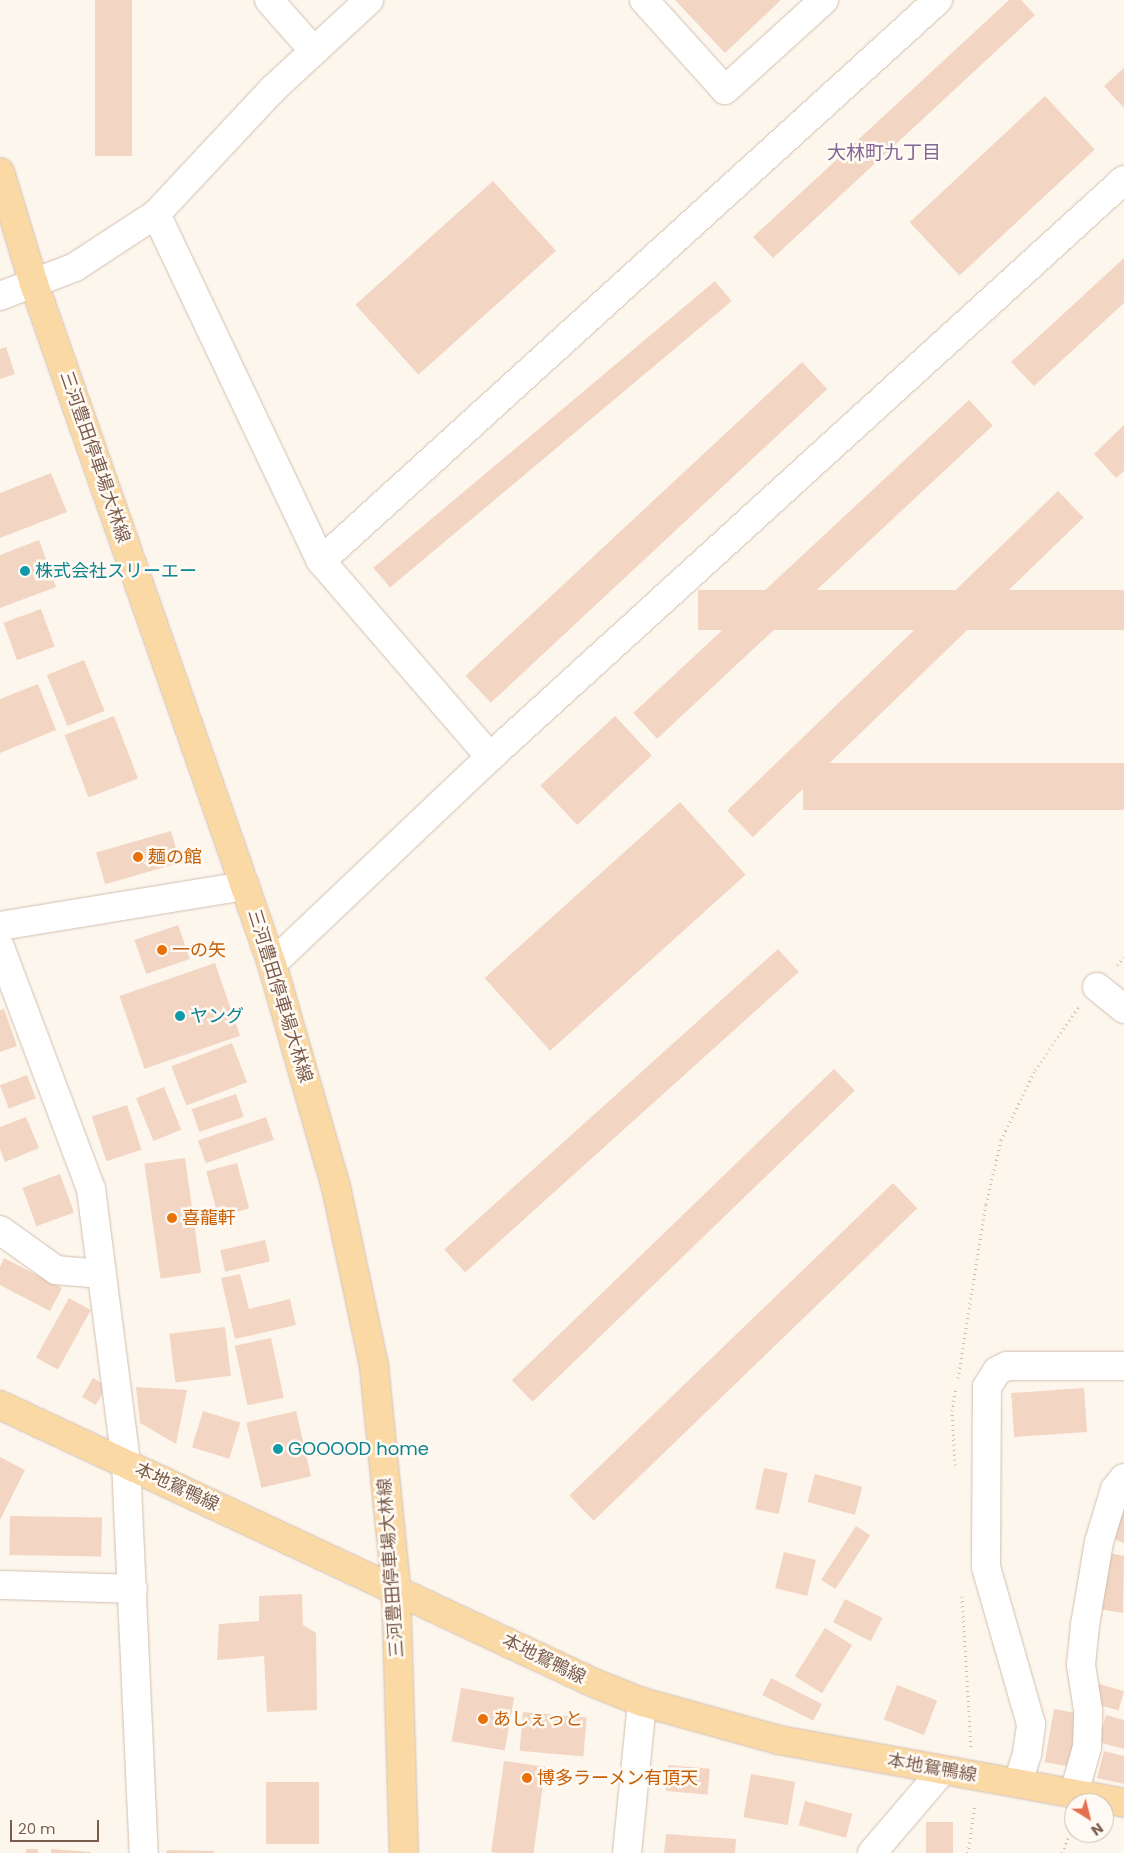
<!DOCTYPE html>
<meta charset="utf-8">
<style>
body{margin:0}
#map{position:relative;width:1124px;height:1853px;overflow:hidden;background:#fdf6ec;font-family:Poppins,"Noto Sans JP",sans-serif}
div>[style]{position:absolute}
.building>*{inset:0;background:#f3d5c3;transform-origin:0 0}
.path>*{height:3px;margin-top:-1.5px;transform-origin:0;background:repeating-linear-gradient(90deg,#d9b8a5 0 1px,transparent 0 5px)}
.roads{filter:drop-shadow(0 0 1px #d1beb0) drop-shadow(0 0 1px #d1beb0)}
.minor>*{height:28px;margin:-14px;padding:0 14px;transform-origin:14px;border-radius:14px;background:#fff}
.major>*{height:28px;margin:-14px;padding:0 14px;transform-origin:14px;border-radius:14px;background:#fbd9a5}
.dots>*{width:14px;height:14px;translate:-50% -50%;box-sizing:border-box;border:2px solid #fffaf3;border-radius:50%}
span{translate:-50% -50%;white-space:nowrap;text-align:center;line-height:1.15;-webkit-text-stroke:5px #fffaf3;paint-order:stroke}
.street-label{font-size:18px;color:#7a5c4d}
.culture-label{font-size:18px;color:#0d838f}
.left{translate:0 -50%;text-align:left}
.food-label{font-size:18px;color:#c56008}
.neighbourhood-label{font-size:19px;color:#846695}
.north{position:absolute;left:1064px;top:1793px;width:50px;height:50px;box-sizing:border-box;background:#fffaf3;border:1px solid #cabbb1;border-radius:50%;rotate:144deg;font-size:14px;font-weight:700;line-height:20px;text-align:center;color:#7a5c4d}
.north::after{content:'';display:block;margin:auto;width:18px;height:22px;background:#e76f51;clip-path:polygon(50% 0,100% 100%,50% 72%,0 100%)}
.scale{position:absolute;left:10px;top:1820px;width:89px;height:22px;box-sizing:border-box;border:2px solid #7a5c4d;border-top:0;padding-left:6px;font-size:15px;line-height:18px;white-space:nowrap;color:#7a5c4d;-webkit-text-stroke:4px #fffaf3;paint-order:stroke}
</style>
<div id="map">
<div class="building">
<div style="left:95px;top:0;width:37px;height:156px"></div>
<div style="clip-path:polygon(675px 0,781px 0,725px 53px)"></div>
<div style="clip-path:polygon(1009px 0,1021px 0,1035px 15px,773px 258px,753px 237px)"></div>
<div style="clip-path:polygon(1124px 68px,1124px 108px,1104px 86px)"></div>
<div style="left:1045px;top:96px;width:73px;height:185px;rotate:47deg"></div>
<div style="left:493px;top:181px;width:94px;height:185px;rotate:48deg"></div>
<div style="clip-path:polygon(1124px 258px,1124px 303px,1034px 386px,1011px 362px)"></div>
<div style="left:715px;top:281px;width:26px;height:446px;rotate:50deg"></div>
<div style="clip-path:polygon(6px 347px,15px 374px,0 379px,0 349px)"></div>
<div style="left:802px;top:362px;width:37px;height:460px;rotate:47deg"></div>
<div style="left:969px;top:400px;width:35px;height:459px;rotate:47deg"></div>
<div style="clip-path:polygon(1124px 425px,1124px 471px,1116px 478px,1094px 454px)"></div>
<div style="clip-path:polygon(51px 473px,67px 512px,0 538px,0 493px)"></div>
<div style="left:1058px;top:491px;width:37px;height:460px;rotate:46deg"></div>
<div style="clip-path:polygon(39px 540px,56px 587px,0 608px,0 555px)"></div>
<div style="left:1124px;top:590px;width:40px;height:426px;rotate:90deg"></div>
<div style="left:41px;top:609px;width:40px;height:40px;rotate:70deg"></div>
<div style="left:84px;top:660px;width:55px;height:40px;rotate:68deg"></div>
<div style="clip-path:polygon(38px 684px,56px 730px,0 753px,0 699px)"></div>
<div style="left:114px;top:716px;width:67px;height:53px;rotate:69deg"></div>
<div style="left:615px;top:716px;width:54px;height:102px;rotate:47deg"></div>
<div style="left:1124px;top:763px;width:47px;height:321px;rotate:90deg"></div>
<div style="left:680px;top:802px;width:98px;height:263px;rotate:48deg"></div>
<div style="left:171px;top:831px;width:33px;height:78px;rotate:74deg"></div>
<div style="left:178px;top:925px;width:36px;height:46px;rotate:71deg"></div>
<div style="left:778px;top:949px;width:31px;height:449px;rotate:48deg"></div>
<div style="left:215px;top:963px;width:77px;height:101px;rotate:71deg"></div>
<div style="clip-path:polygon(4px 1009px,17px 1046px,0 1052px,0 1010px)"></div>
<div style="left:232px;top:1043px;width:42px;height:65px;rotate:69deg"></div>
<div style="left:834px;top:1069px;width:30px;height:448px;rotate:46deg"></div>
<div style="left:27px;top:1075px;width:25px;height:29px;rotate:69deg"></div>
<div style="left:164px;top:1087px;width:46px;height:30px;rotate:68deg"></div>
<div style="left:236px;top:1094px;width:24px;height:47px;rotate:71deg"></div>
<div style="left:127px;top:1105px;width:47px;height:37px;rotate:72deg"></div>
<div style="clip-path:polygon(26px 1117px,39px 1148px,5px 1162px,0 1149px,0 1127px)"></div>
<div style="left:266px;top:1117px;width:24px;height:72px;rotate:71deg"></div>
<div style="left:185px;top:1158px;width:116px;height:41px;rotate:82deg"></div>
<div style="left:237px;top:1163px;width:47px;height:32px;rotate:75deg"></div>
<div style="left:60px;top:1174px;width:41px;height:40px;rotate:70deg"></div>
<div style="left:893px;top:1183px;width:35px;height:450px;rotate:46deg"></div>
<div style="left:265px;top:1240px;width:22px;height:46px;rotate:77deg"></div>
<div style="clip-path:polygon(4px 1258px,62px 1288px,50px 1311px,0 1285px,0 1267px)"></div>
<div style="clip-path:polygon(240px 1274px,249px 1309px,290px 1299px,296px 1325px,235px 1339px,221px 1278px)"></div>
<div style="left:69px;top:1298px;width:25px;height:68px;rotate:29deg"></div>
<div style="left:225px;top:1327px;width:49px;height:56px;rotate:83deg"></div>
<div style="left:271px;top:1338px;width:61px;height:37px;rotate:78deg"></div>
<div style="left:93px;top:1378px;width:16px;height:22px;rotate:30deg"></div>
<div style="clip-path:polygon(136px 1387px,187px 1390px,176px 1444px,140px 1423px)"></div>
<div style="left:1084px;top:1388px;width:44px;height:73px;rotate:86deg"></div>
<div style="left:203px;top:1411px;width:39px;height:38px;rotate:17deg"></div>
<div style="left:296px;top:1411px;width:67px;height:51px;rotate:77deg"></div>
<div style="clip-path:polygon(0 1457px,25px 1470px,0 1520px)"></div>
<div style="left:764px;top:1468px;width:24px;height:42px;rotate:12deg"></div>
<div style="left:815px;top:1474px;width:49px;height:29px;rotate:15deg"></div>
<div style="clip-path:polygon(1117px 1505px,1124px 1508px,1124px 1543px,1106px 1536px)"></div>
<div style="left:10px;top:1516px;width:92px;height:39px;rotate:1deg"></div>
<div style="left:856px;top:1526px;width:17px;height:64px;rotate:33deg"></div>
<div style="left:784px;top:1552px;width:33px;height:37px;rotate:14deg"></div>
<div style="clip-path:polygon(1110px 1553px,1124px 1556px,1123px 1613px,1099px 1609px)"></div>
<div style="clip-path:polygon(302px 1594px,303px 1625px,316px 1633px,317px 1710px,267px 1712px,264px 1656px,217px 1660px,219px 1624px,259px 1621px,259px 1596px)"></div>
<div style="left:845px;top:1599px;width:42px;height:26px;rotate:27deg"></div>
<div style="left:825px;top:1628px;width:32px;height:57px;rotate:32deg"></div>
<div style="left:771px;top:1678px;width:57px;height:19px;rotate:27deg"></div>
<div style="left:1099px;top:1684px;width:26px;height:20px;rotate:16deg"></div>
<div style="left:897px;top:1685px;width:43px;height:37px;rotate:21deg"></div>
<div style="left:461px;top:1688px;width:54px;height:54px;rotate:10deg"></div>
<div style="left:1054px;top:1709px;width:27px;height:54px;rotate:10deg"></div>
<div style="left:523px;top:1712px;width:64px;height:39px;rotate:5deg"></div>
<div style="clip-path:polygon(1106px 1715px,1124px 1720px,1124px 1749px,1098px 1742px)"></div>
<div style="clip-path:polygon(1104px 1751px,1124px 1756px,1124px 1784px,1097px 1778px)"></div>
<div style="left:504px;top:1761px;width:42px;height:92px;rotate:8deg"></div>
<div style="left:668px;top:1765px;width:42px;height:26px;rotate:5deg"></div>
<div style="left:751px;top:1774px;width:45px;height:44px;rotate:10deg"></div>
<div style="left:319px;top:1782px;width:62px;height:53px;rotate:90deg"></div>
<div style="left:805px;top:1801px;width:49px;height:25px;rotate:15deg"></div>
<div style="left:953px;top:1822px;width:31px;height:27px;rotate:90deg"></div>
<div style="clip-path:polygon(666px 1834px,736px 1839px,735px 1853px,664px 1853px)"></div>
<div style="left:26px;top:1849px;width:12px;height:4px"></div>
<div style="clip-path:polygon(51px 1849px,91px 1852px,91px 1853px,51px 1853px)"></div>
<div style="clip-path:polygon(167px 1850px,214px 1851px,214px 1853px,166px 1853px)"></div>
</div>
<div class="path">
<div style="left:1117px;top:965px;width:11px;rotate:-49deg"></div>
<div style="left:958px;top:1378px;width:176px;rotate:-80.9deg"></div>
<div style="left:986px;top:1204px;width:66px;rotate:-76.8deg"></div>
<div style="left:1001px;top:1140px;width:78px;rotate:-64.1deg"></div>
<div style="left:1035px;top:1070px;width:77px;rotate:-55.1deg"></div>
<div style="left:955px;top:1465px;width:54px;rotate:-93.2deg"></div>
<div style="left:952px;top:1411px;width:22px;rotate:-80deg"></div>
<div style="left:962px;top:1596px;width:151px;rotate:86.6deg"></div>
<div style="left:968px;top:1853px;width:49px;rotate:-81.9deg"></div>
<div style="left:1062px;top:1853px;width:16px;rotate:-68deg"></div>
</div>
<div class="roads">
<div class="minor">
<div style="left:269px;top:0;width:68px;rotate:48.6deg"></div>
<div style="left:644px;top:0;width:121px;rotate:48deg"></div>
<div style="left:725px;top:90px;width:134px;rotate:-42.3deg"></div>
<div style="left:156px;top:214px;width:384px;rotate:64.6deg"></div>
<div style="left:321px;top:561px;width:259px;rotate:49.2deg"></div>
<div style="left:0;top:296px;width:80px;rotate:-21.1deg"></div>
<div style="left:75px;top:267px;width:97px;rotate:-33.2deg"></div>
<div style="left:156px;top:214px;width:171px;rotate:-46.9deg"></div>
<div style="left:273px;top:89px;width:131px;rotate:-42.8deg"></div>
<div style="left:321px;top:561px;width:834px;rotate:-42.28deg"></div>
<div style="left:0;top:926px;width:248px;rotate:-9.3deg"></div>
<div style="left:0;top:947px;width:259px;rotate:69.4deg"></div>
<div style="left:91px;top:1189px;width:276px;rotate:82.7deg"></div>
<div style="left:126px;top:1463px;width:390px;rotate:87.4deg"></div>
<div style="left:272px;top:964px;width:301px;rotate:-43.5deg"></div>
<div style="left:490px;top:757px;width:857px;rotate:-42.31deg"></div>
<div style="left:1097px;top:987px;width:35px;rotate:39deg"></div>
<div style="left:0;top:1230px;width:69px;rotate:35.5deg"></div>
<div style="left:56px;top:1270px;width:46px;rotate:5deg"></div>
<div style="left:0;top:1585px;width:133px;rotate:1.7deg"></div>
<div style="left:1018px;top:1783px;width:30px;rotate:-73deg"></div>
<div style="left:1027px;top:1754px;width:30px;rotate:-82deg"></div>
<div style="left:1031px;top:1724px;width:163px;rotate:-106deg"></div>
<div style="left:986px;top:1567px;width:180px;rotate:-89.7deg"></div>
<div style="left:987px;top:1387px;width:19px;rotate:-58deg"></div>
<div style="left:997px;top:1371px;width:11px;rotate:-27deg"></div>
<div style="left:1007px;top:1366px;width:117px"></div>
<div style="left:1074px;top:1793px;width:48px;rotate:-74.2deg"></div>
<div style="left:1087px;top:1747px;width:37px;rotate:-88deg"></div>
<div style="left:1088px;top:1710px;width:46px;rotate:-98.8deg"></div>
<div style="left:1081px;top:1665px;width:40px;rotate:-84.3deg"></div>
<div style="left:1085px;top:1625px;width:84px;rotate:-80.4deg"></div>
<div style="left:1099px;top:1542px;width:55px;rotate:-73.2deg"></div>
<div style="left:1115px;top:1489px;width:14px;rotate:-51deg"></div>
<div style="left:627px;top:1853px;width:152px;rotate:-84.3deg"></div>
<div style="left:872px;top:1853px;width:108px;rotate:-49.5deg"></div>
</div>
<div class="major">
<div style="left:0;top:172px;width:117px;rotate:73.1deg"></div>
<div style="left:34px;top:284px;width:720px;rotate:70.71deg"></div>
<div style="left:272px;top:964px;width:232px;rotate:74deg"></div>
<div style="left:336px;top:1187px;width:183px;rotate:78deg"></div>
<div style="left:374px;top:1366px;width:223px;rotate:84.3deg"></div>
<div style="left:396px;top:1588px;width:265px;rotate:88.3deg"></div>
<div style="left:0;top:1405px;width:656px;rotate:25.08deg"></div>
<div style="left:594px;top:1683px;width:52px;rotate:21.6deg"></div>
<div style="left:642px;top:1702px;width:142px;rotate:15.5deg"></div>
<div style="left:779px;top:1740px;width:351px;rotate:10.3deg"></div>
</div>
</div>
<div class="dots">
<div style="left:25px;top:571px;background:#0f9aa8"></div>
<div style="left:138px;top:857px;background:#e8710a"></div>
<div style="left:162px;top:950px;background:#e8710a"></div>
<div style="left:180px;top:1016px;background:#0f9aa8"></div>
<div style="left:172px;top:1218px;background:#e8710a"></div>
<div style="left:278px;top:1449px;background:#0f9aa8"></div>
<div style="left:483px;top:1719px;background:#e8710a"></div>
<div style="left:527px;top:1778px;background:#e8710a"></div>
</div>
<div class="street-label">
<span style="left:95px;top:457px;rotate:71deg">三河豊田停車場大林線</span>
<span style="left:280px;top:996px;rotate:73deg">三河豊田停車場大林線</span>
<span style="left:177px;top:1487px;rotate:25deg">本地鴛鴨線</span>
<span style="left:391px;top:1568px;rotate:-94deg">三河豊田停車場大林線</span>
<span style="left:544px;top:1659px;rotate:26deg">本地鴛鴨線</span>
<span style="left:932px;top:1768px;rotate:10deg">本地鴛鴨線</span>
</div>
<div class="culture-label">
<span class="left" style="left:35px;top:571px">株式会社スリーエー</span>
<span class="left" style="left:190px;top:1016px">ヤング</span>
<span class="left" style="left:288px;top:1449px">GOOOOD home</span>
</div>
<div class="food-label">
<span class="left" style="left:148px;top:857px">麺の館</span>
<span class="left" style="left:172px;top:950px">一の矢</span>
<span class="left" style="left:182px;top:1218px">喜龍軒</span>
<span class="left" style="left:493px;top:1719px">あしぇっと</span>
<span class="left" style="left:537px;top:1778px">博多ラーメン有頂天</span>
</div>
<div class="neighbourhood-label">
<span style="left:884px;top:153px">大林町九丁目</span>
</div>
<div class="north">N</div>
<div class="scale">20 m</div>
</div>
